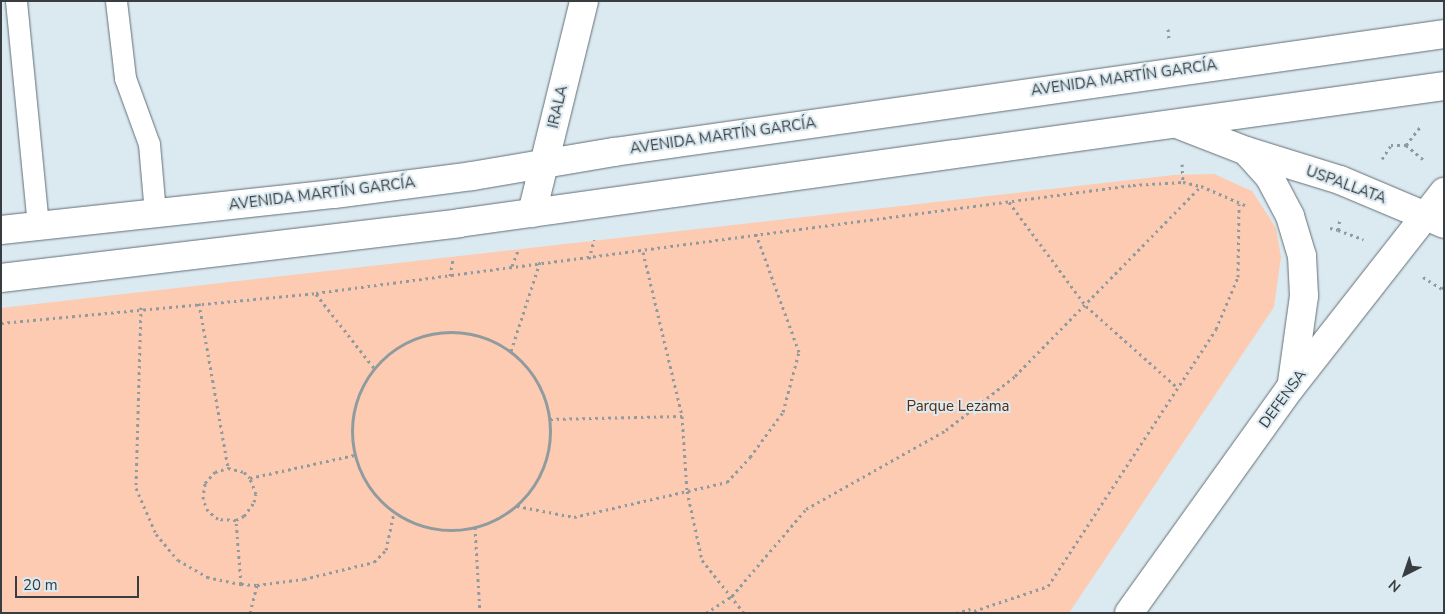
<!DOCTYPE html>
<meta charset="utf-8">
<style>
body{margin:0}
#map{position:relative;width:1445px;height:614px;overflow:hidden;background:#dbe9f0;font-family:"Nunito Sans",sans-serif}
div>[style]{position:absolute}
.green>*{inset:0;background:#fdcbb1}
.path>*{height:3px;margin-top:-1.5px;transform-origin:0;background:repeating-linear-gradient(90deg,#909ba0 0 2.5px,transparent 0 6.5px)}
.path>.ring{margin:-1.5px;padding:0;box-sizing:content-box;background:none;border:3px solid #909ba0;border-radius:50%}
.roads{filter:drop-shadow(0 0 1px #636f76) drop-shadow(0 0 1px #636f76)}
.lane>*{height:21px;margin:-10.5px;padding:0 10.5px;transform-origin:10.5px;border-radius:10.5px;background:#fff}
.street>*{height:28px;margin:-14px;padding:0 14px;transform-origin:14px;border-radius:14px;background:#fff}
.secondary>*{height:28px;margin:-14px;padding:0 14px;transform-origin:14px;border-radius:14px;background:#fff}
span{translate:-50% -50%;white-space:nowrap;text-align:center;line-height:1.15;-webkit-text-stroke:4px #dbe9f0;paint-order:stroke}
.street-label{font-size:15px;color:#373d40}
.park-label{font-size:15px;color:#5a2a0c}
.frame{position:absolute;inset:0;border:2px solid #373d40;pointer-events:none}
.north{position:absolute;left:1380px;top:549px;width:50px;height:50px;-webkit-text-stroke:4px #dbe9f0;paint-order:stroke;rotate:221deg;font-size:14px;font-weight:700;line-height:20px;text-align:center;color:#373d40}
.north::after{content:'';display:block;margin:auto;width:18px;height:22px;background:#373d40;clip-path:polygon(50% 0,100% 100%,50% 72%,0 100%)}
.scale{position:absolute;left:15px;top:576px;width:124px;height:22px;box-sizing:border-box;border:2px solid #373d40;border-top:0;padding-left:6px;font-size:15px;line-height:18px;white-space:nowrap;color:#373d40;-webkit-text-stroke:4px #dbe9f0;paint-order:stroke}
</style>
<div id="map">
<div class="green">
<div style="clip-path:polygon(1214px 174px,1252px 191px,1276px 228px,1281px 257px,1274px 307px,1069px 613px,1px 613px,1px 308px,1174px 175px)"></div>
</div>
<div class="path">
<div style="left:1168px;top:29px;width:10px;rotate:84deg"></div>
<div style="left:1406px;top:145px;width:24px;rotate:-52deg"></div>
<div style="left:1382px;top:159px;width:17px;rotate:-57deg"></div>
<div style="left:1391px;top:145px;width:15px"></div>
<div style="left:1406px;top:145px;width:25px;rotate:40deg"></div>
<div style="left:1182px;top:164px;width:18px;rotate:87deg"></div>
<div style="left:1009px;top:202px;width:129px;rotate:53.5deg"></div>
<div style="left:1086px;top:306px;width:123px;rotate:41.7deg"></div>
<div style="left:1330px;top:228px;width:8px;rotate:14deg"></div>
<div style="left:1338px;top:230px;width:11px;rotate:-80deg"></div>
<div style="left:1338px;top:230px;width:27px;rotate:20deg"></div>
<div style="left:643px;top:252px;width:169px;rotate:76.6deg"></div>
<div style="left:682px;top:416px;width:75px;rotate:86.2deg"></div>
<div style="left:687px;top:491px;width:71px;rotate:77.7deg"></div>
<div style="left:702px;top:560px;width:68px;rotate:51.6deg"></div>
<div style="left:589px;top:259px;width:20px;rotate:-75deg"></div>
<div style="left:512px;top:266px;width:17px;rotate:-69deg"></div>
<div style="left:450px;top:276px;width:17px;rotate:-80deg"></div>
<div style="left:1423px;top:277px;width:22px;rotate:32deg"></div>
<div style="left:1442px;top:289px;width:3px;rotate:-45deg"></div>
<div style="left:316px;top:294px;width:94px;rotate:51.9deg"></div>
<div style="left:199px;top:303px;width:168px;rotate:80deg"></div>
<div style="left:141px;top:307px;width:181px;rotate:91.6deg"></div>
<div style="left:136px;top:488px;width:50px;rotate:66.5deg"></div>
<div style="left:156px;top:534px;width:34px;rotate:50deg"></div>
<div style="left:178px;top:560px;width:34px;rotate:30deg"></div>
<div style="left:207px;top:577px;width:35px;rotate:12deg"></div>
<div style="left:241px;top:584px;width:16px;rotate:4deg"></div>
<div style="left:257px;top:585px;width:47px;rotate:-7.3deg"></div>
<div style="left:304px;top:579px;width:72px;rotate:-13.7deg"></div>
<div style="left:374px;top:562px;width:17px;rotate:-45deg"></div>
<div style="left:386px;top:550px;width:39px;rotate:-78deg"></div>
<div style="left:1px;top:323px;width:316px;rotate:-5.4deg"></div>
<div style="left:316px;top:293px;width:824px;rotate:-7.53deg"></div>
<div style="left:1133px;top:185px;width:50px;rotate:-3.4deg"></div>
<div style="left:1183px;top:182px;width:18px;rotate:13deg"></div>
<div style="left:1201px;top:186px;width:48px;rotate:23.4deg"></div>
<div class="ring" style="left:352px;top:332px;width:195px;height:195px"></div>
<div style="left:511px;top:351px;width:94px;rotate:-72deg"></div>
<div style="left:550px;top:419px;width:132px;rotate:-1.3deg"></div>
<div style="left:517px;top:506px;width:58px;rotate:10.9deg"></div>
<div style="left:574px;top:517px;width:157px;rotate:-12.9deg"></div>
<div style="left:727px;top:482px;width:34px;rotate:-47deg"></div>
<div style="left:750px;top:457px;width:56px;rotate:-53.7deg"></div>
<div style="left:783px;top:412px;width:62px;rotate:-75.1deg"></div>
<div style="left:799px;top:352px;width:126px;rotate:-110deg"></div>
<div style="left:236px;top:520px;width:18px;rotate:-177deg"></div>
<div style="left:218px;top:519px;width:13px;rotate:-141deg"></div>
<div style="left:208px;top:511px;width:13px;rotate:-113deg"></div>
<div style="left:203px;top:499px;width:16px;rotate:-83deg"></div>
<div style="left:205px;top:483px;width:15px;rotate:-48deg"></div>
<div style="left:215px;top:472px;width:14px;rotate:-17deg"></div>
<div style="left:228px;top:468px;width:16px;rotate:14deg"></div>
<div style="left:244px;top:472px;width:8px;rotate:45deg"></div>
<div style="left:475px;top:527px;width:86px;rotate:86.7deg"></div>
<div style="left:241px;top:584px;width:64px;rotate:-94.5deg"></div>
<div style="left:236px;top:520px;width:9px;rotate:-27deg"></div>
<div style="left:244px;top:516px;width:17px;rotate:-54deg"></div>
<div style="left:254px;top:502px;width:8px;rotate:-76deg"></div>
<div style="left:256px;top:494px;width:17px;rotate:-111deg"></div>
<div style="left:250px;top:478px;width:107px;rotate:-12.4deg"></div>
<div style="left:250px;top:613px;width:29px;rotate:-76deg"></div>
<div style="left:706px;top:613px;width:31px;rotate:-33deg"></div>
<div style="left:732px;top:596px;width:114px;rotate:-49.6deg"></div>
<div style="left:806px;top:509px;width:161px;rotate:-29.4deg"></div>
<div style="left:946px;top:430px;width:88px;rotate:-38deg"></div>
<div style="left:1015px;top:376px;width:266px;rotate:-45.6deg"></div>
<div style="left:956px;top:613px;width:15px;rotate:-16deg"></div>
<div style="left:968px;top:613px;width:84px;rotate:-18.6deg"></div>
<div style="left:1048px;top:586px;width:307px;rotate:-56.8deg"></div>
<div style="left:1216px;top:329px;width:56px;rotate:-67.1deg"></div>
<div style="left:1238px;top:277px;width:73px;rotate:-89.2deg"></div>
</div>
<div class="roads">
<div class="lane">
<div style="left:16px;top:1px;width:227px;rotate:84.4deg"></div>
<div style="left:116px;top:1px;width:78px;rotate:83.3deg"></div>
<div style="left:125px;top:78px;width:70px;rotate:70deg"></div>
<div style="left:149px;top:144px;width:69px;rotate:85deg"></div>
</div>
<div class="street">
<div style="left:1246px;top:151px;width:98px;rotate:17.1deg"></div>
<div style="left:1340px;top:180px;width:113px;rotate:22.9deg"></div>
<div style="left:532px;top:213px;width:218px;rotate:-76.2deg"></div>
</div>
<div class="secondary">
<div style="left:1182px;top:126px;width:69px;rotate:21.3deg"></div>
<div style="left:1246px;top:151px;width:36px;rotate:48deg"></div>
<div style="left:1270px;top:178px;width:43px;rotate:62.2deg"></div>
<div style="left:1290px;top:216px;width:42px;rotate:73.3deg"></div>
<div style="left:1302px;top:256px;width:40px;rotate:87.1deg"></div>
<div style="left:1304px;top:296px;width:88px;rotate:97.9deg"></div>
<div style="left:1px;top:230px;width:335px;rotate:-6.2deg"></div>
<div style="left:334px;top:194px;width:139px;rotate:-7.4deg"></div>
<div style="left:472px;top:176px;width:144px;rotate:-9.6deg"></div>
<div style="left:614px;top:152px;width:838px;rotate:-8.09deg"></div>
<div style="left:1px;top:278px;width:461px;rotate:-6.8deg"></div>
<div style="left:459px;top:223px;width:994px;rotate:-7.92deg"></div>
<div style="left:1129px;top:613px;width:278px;rotate:-54.4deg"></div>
<div style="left:1291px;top:387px;width:248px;rotate:-51.9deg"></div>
</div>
</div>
<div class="street-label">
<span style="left:1124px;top:78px;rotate:-8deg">AVENIDA MARTÍN GARCÍA</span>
<span style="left:558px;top:107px;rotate:-77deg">IRALA</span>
<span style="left:723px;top:136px;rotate:-8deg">AVENIDA MARTÍN GARCÍA</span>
<span style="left:1346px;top:185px;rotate:20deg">USPALLATA</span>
<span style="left:322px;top:194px;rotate:-7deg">AVENIDA MARTÍN GARCÍA</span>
<span style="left:1283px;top:399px;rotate:-54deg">DEFENSA</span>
</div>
<div class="park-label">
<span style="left:958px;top:407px">Parque Lezama</span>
</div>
<div class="frame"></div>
<div class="north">N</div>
<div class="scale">20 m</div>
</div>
